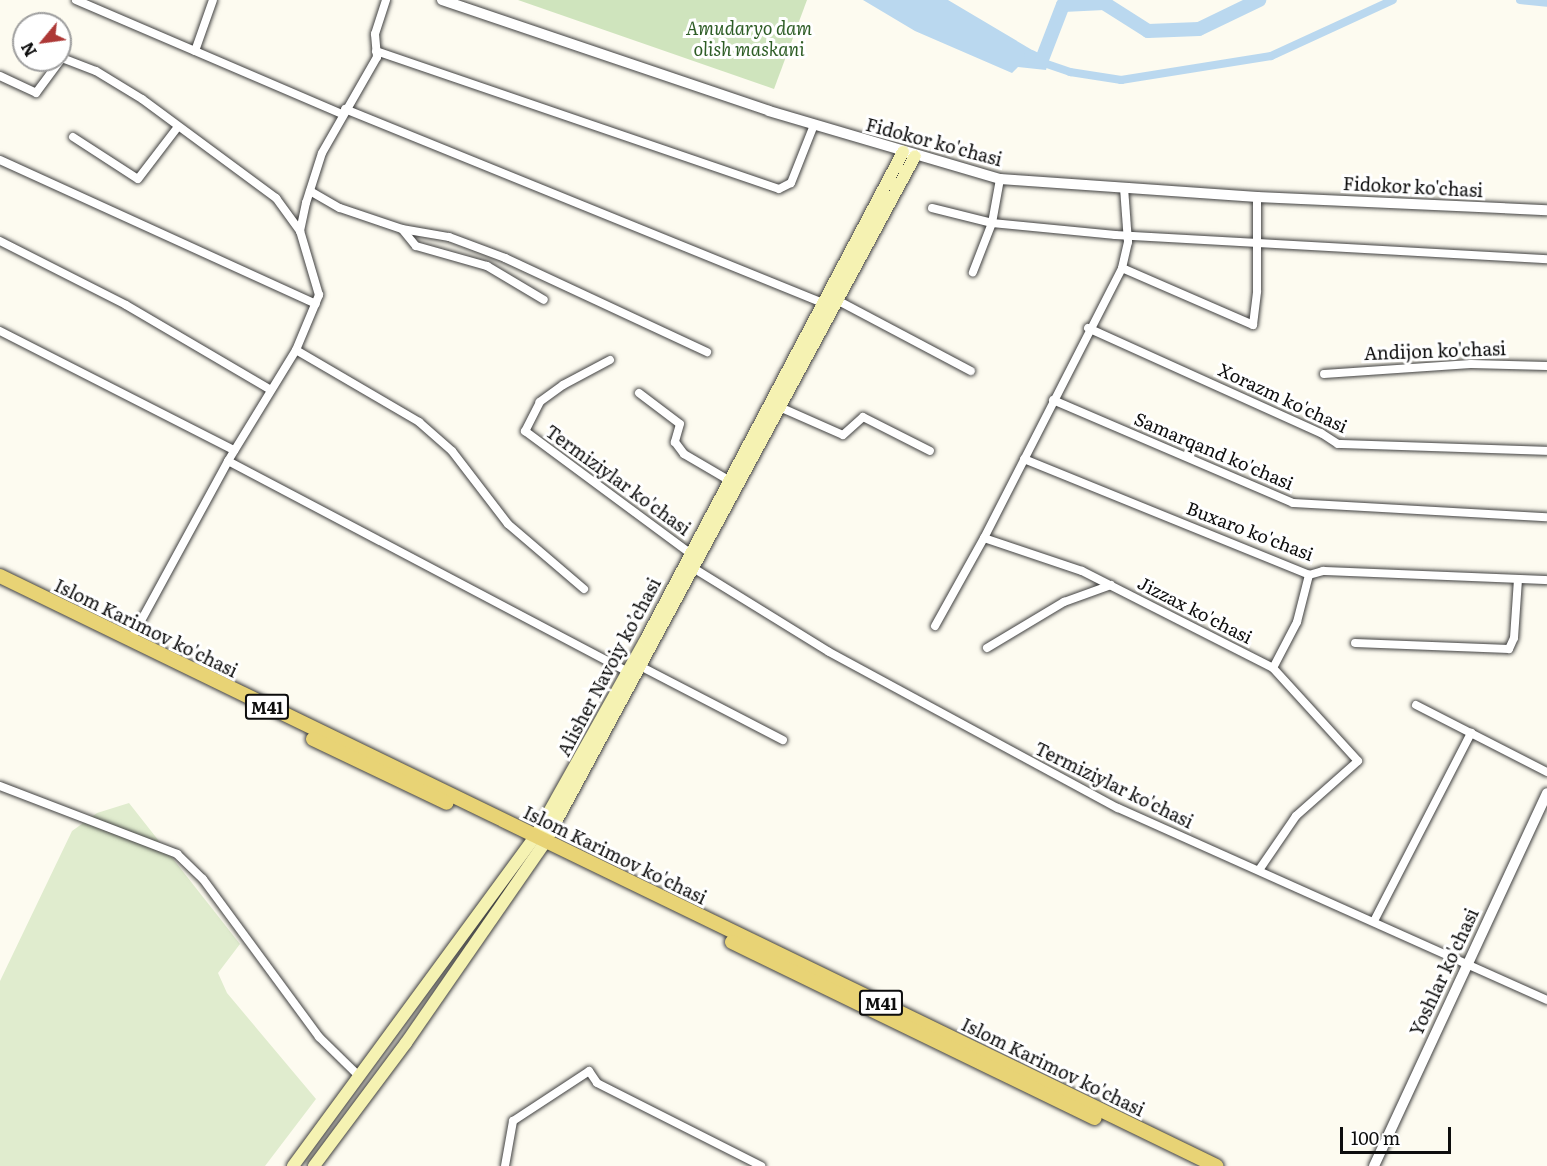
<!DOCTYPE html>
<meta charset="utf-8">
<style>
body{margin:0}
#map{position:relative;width:1547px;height:1166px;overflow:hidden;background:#fdfbf0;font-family:Literata,serif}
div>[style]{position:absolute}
.green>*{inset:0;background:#cfe4bd}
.pitch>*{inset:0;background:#e0ecce}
.water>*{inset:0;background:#bad8ef}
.canal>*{height:8px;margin:-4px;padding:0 4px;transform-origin:4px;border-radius:4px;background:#bad8ef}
.river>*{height:14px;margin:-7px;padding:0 7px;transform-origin:7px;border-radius:7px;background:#bad8ef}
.roads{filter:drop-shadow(0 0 2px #404040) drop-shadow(0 0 2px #404040)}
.minor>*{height:8px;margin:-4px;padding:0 4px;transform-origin:4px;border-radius:4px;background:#fff}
.tertiary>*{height:10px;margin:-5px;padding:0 5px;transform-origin:5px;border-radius:5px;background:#fff}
.secondary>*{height:12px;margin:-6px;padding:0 6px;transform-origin:6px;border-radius:6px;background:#f5f2b2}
.primary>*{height:14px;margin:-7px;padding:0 7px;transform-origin:7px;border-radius:7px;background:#e8d375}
span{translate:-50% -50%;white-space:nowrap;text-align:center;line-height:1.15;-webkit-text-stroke:6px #fff;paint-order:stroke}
.shield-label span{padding:2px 4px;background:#fff;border:2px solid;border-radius:4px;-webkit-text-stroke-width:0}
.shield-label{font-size:16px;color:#0d0d0d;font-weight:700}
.park-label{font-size:18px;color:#2e5d26;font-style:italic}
.street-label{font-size:18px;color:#0d0d0d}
.north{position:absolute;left:12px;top:12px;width:60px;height:60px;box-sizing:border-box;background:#fff;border:2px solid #9e9e9e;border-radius:50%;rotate:241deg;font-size:16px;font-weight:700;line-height:24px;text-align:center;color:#0d0d0d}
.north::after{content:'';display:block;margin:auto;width:21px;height:27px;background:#ad3836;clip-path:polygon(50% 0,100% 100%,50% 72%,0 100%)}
.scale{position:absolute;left:1340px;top:1127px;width:111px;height:27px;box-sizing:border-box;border:3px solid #0d0d0d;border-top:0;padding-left:8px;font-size:18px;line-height:21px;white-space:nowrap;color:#0d0d0d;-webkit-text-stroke:4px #fff;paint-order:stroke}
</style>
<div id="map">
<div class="green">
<div style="clip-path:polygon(518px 0,807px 0,774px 89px)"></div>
</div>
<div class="pitch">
<div style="clip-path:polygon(129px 803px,240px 944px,218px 973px,227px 993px,316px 1099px,265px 1166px,0 1166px,0 981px,72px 831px,97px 813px)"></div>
</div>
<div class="water">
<div style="clip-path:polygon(863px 0,948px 0,1049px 60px,1046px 70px,1018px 67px,1012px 73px,915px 31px)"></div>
</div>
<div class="canal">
<div style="left:1520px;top:0;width:27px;rotate:6deg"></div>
<div style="left:1041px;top:62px;width:31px;rotate:19deg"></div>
<div style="left:1070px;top:72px;width:52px;rotate:8.9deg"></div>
<div style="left:1121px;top:80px;width:152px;rotate:-9.1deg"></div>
<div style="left:1271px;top:56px;width:134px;rotate:-24.7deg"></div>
</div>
<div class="river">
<div style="left:1031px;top:57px;width:11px;rotate:27deg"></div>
<div style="left:1041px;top:62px;width:61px;rotate:-68.9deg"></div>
<div style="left:1063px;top:5px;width:41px;rotate:-2.8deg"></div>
<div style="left:1104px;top:3px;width:52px;rotate:32.5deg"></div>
<div style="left:1148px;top:31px;width:51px;rotate:-2.2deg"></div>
<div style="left:1199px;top:29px;width:67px;rotate:-25.8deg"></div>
</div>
<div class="roads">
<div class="minor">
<div style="left:76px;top:0;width:289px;rotate:23.2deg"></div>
<div style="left:195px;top:51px;width:54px;rotate:-70.6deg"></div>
<div style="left:376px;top:51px;width:426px;rotate:18.9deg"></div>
<div style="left:779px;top:189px;width:13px;rotate:-27deg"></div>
<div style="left:791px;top:183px;width:62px;rotate:-68.4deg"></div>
<div style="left:0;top:76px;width:40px;rotate:25deg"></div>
<div style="left:36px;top:93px;width:44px;rotate:-53.4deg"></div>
<div style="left:62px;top:58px;width:36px;rotate:21deg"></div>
<div style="left:96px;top:71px;width:54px;rotate:31.3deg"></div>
<div style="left:142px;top:99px;width:167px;rotate:36.5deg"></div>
<div style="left:276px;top:198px;width:41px;rotate:54deg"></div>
<div style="left:345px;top:109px;width:521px;rotate:22.09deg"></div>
<div style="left:73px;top:137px;width:77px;rotate:32.9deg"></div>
<div style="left:138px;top:179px;width:64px;rotate:-52.6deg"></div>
<div style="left:0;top:160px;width:347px;rotate:24.5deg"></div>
<div style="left:1000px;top:179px;width:45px;rotate:100.3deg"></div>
<div style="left:992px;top:223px;width:124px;rotate:5.6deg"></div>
<div style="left:1115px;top:235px;width:433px;rotate:3.2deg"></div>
<div style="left:310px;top:191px;width:34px;rotate:30deg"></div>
<div style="left:340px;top:208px;width:65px;rotate:18.7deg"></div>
<div style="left:402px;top:229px;width:48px;rotate:9.7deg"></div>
<div style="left:449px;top:237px;width:60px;rotate:20.6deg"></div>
<div style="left:505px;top:258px;width:223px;rotate:25deg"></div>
<div style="left:932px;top:208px;width:62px;rotate:14deg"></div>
<div style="left:992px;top:223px;width:53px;rotate:111.2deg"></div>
<div style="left:402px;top:229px;width:22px;rotate:51deg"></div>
<div style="left:416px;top:246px;width:74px;rotate:15.7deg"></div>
<div style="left:487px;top:266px;width:66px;rotate:30.8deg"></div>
<div style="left:0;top:241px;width:141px;rotate:26.9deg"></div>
<div style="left:126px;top:305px;width:168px;rotate:30.4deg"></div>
<div style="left:1122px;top:268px;width:27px;rotate:-77deg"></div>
<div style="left:1128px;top:242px;width:54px;rotate:-94.2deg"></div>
<div style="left:833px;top:298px;width:156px;rotate:27.9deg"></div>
<div style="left:1088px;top:328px;width:256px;rotate:24.3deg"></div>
<div style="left:1321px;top:433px;width:20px;rotate:33deg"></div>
<div style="left:1338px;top:444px;width:209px;rotate:1.9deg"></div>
<div style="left:0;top:331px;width:263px;rotate:27deg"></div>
<div style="left:296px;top:350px;width:143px;rotate:30.3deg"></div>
<div style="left:419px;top:422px;width:44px;rotate:41.3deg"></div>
<div style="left:452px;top:451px;width:92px;rotate:52.5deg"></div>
<div style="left:508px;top:524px;width:100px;rotate:40.5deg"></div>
<div style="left:610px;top:360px;width:53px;rotate:152deg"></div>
<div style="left:563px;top:385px;width:29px;rotate:144deg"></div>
<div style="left:540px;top:402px;width:33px;rotate:117deg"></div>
<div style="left:525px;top:431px;width:210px;rotate:36.5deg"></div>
<div style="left:1324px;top:374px;width:147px;rotate:-3.9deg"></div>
<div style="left:1471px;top:364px;width:76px;rotate:1.5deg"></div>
<div style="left:639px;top:393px;width:51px;rotate:37.1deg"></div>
<div style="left:680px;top:424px;width:19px;rotate:106deg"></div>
<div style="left:675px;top:442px;width:15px;rotate:53deg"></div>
<div style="left:684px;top:454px;width:53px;rotate:30.4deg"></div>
<div style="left:1053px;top:400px;width:261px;rotate:23.2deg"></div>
<div style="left:1293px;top:503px;width:254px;rotate:3.2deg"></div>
<div style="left:775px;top:405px;width:74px;rotate:23.8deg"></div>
<div style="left:843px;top:435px;width:27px;rotate:-42deg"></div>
<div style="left:863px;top:417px;width:75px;rotate:26.9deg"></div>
<div style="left:1024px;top:459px;width:308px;rotate:22.1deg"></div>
<div style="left:1309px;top:575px;width:15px;rotate:-16deg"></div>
<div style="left:1323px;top:571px;width:224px;rotate:2.3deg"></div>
<div style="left:228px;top:461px;width:457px;rotate:27.8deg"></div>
<div style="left:984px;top:538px;width:103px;rotate:18.6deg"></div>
<div style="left:1082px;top:571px;width:214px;rotate:26.9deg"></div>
<div style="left:1273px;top:668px;width:126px;rotate:47.6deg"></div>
<div style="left:1358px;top:761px;width:83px;rotate:138.4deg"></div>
<div style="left:1296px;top:816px;width:65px;rotate:124.4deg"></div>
<div style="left:690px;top:566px;width:163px;rotate:31.7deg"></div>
<div style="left:829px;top:652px;width:328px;rotate:28.4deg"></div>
<div style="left:1118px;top:808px;width:470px;rotate:24.1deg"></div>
<div style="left:935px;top:626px;width:101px;rotate:-60.9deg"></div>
<div style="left:984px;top:538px;width:303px;rotate:-62.9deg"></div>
<div style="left:1122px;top:268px;width:143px;rotate:23.5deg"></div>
<div style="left:1253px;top:325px;width:34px;rotate:-83deg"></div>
<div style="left:1257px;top:291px;width:94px;rotate:-90deg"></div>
<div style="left:130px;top:641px;width:205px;rotate:-61.4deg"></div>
<div style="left:228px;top:461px;width:130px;rotate:-58.5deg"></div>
<div style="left:296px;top:350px;width:60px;rotate:-67.3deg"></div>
<div style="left:319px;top:295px;width:67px;rotate:-106.5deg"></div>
<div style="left:300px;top:231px;width:29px;rotate:-78deg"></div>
<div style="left:306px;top:203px;width:52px;rotate:-72.3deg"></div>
<div style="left:322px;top:153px;width:111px;rotate:-60.2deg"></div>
<div style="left:377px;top:57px;width:23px;rotate:-95deg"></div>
<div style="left:375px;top:34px;width:36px;rotate:-72deg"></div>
<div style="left:1355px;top:643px;width:154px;rotate:2.2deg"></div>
<div style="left:1509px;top:649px;width:12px;rotate:-66deg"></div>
<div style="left:1514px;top:638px;width:59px;rotate:-86.1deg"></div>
<div style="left:987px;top:648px;width:90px;rotate:-30.9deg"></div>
<div style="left:1064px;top:602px;width:50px;rotate:-19.9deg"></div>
<div style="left:640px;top:666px;width:161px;rotate:27.4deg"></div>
<div style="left:1273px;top:668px;width:52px;rotate:-62.4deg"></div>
<div style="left:1297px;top:622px;width:49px;rotate:-75.7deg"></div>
<div style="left:1416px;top:705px;width:147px;rotate:27.1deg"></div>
<div style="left:0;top:786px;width:190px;rotate:21deg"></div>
<div style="left:177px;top:854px;width:36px;rotate:44deg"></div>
<div style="left:203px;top:879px;width:196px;rotate:53.7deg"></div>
<div style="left:319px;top:1037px;width:57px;rotate:44.3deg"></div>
<div style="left:1374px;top:921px;width:212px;rotate:-62.7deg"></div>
<div style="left:505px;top:1166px;width:46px;rotate:-79.9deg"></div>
<div style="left:513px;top:1121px;width:91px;rotate:-33.3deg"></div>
<div style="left:589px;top:1071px;width:14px;rotate:56deg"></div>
<div style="left:597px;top:1083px;width:184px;rotate:26.8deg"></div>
</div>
<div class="tertiary">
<div style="left:442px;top:0;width:345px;rotate:18.7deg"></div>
<div style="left:769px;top:111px;width:241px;rotate:16.4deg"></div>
<div style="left:1000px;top:179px;width:258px;rotate:4deg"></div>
<div style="left:1257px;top:197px;width:290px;rotate:2.6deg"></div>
<div style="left:1374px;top:1166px;width:411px;rotate:-65.1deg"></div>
</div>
<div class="secondary">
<div style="left:293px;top:1166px;width:408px;rotate:-53.7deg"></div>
<div style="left:535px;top:837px;width:225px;rotate:-60.7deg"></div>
<div style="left:645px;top:641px;width:553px;rotate:-62.18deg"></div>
<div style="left:314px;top:1166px;width:154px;rotate:-53.2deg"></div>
<div style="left:406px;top:1043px;width:244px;rotate:-55.3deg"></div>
<div style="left:545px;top:842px;width:779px;rotate:-61.66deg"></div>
</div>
<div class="primary">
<div style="left:0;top:576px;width:1352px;rotate:25.88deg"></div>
<div style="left:313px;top:739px;width:148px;rotate:25.5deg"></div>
<div style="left:732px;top:942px;width:403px;rotate:25.9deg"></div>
</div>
</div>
<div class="shield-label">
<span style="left:267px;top:707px">M41</span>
<span style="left:881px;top:1003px">M41</span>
</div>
<div class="park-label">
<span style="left:749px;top:39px">Amudaryo dam<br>olish maskani</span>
</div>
<div class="street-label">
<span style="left:934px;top:142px;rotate:15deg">Fidokor ko'chasi</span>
<span style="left:1413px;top:187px;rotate:3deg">Fidokor ko'chasi</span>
<span style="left:1435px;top:351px;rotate:-2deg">Andijon ko'chasi</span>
<span style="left:1283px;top:398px;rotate:25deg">Xorazm ko'chasi</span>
<span style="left:1214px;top:451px;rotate:23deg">Samarqand ko'chasi</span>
<span style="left:618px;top:480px;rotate:36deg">Termiziylar ko'chasi</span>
<span style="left:1250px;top:531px;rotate:21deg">Buxaro ko'chasi</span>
<span style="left:1195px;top:610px;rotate:27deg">Jizzax ko'chasi</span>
<span style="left:146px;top:628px;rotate:26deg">Islom Karimov ko'chasi</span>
<span style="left:609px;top:667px;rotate:-62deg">Alisher Navoiy ko’chasi</span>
<span style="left:1114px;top:785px;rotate:26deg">Termiziylar ko'chasi</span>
<span style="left:615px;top:855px;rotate:26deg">Islom Karimov ko'chasi</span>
<span style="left:1444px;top:972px;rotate:-65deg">Yoshlar ko'chasi</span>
<span style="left:1053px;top:1067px;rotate:26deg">Islom Karimov ko'chasi</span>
</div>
<div class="north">N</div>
<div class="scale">100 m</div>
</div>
